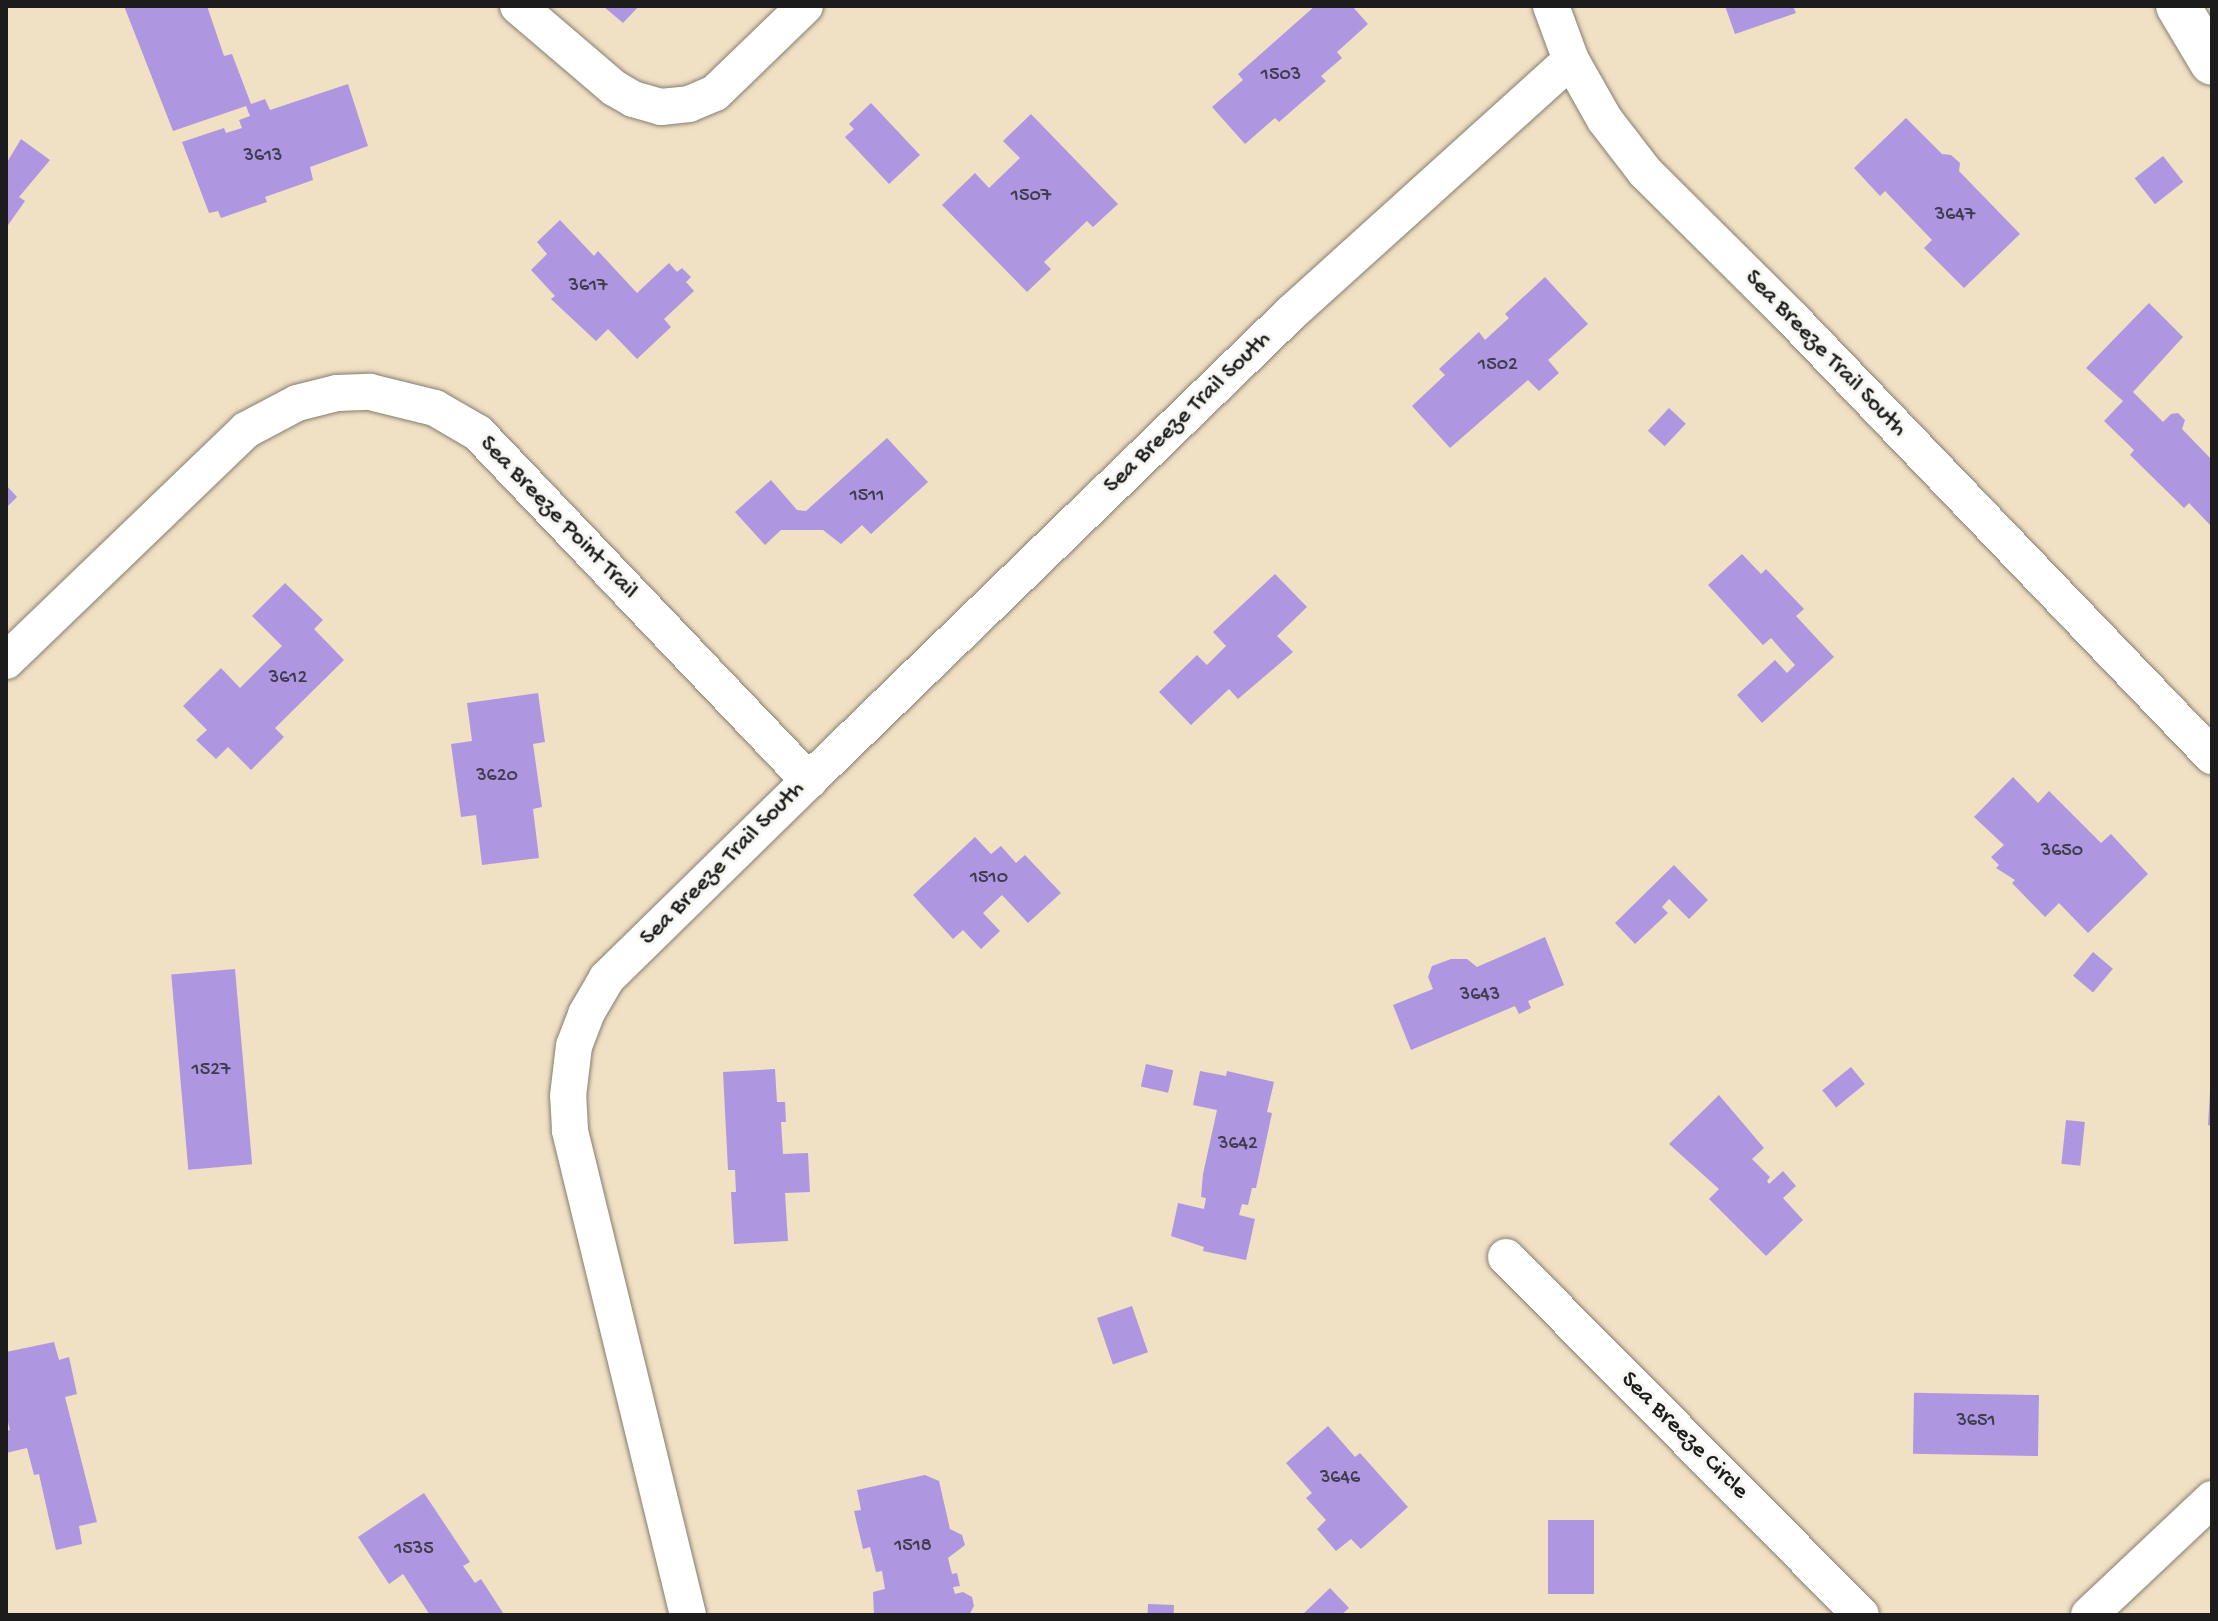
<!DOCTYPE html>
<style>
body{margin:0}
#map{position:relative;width:2218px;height:1621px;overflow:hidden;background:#f0e0c4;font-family:"Gochi Hand",sans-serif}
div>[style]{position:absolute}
.building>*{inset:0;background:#ae97e0;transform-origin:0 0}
.roads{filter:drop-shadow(0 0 2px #867e70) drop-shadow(0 0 2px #867e70)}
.minor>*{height:36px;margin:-18px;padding:0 18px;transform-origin:18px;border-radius:18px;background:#fff}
.tertiary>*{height:44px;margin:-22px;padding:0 22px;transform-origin:22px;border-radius:22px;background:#fff}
span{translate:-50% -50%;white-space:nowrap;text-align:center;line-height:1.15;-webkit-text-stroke:6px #f6f6f2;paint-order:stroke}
.number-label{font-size:20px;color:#403b4d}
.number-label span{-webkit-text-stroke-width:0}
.street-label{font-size:24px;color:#1c1c1c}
.frame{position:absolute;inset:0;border:8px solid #1c1c1c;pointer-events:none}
</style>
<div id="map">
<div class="building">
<div style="clip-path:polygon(124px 6px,207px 6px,224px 56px,232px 54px,251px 104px,265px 99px,270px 110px,348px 84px,368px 146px,310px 167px,313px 180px,265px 197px,267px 202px,221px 218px,218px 211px,209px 213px,182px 142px,224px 128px,226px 133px,242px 128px,239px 120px,250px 116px,246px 106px,173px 131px)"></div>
<div style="clip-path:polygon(603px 6px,639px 6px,623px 23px)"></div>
<div style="clip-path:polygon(1315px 6px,1352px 6px,1368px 24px,1337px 52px,1342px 58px,1321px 76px,1326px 81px,1279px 122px,1275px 118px,1245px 144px,1212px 107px,1243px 80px,1238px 74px)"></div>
<div style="clip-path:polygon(1725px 6px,1793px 6px,1796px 13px,1735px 34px)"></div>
<div style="clip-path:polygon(871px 103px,920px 155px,889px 184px,845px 137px,854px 129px,849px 124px)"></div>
<div style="clip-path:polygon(1031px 114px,1118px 204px,1093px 227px,1087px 221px,1044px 262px,1051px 269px,1027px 292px,942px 205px,975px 173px,989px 188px,1020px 158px,1003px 141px)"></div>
<div style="clip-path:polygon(1906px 118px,1942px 154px,1951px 155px,1960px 163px,1959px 171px,2020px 234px,1964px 288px,1924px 248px,1932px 240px,1885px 191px,1880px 196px,1854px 168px)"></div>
<div style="clip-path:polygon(21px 139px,50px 160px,19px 197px,25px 201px,6px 228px,6px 164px)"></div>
<div style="left:2163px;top:156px;width:33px;height:36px;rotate:52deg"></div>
<div style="clip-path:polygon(560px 220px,594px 256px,598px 251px,637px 293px,669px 263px,677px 272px,682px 268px,691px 277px,686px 282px,694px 291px,664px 319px,671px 327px,637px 359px,608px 329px,596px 341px,551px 299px,555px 296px,531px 270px,547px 254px,537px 242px)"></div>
<div style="clip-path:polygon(1545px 277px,1588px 324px,1548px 360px,1559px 373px,1539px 391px,1528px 380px,1450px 448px,1412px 406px,1445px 375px,1439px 369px,1479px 332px,1485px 340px,1509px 318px,1505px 314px)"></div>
<div style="clip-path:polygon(2149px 303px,2183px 337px,2133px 392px,2163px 422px,2171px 414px,2178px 413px,2185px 420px,2182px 429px,2212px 460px,2212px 527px,2189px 503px,2184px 508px,2130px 455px,2134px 450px,2104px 421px,2123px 401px,2086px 368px)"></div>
<div style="left:1669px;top:408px;width:23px;height:31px;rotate:43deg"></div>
<div style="clip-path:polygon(887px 438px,928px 482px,871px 534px,862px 525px,841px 544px,823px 530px,781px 530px,765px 545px,735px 512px,771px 480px,797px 510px,806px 511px)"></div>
<div style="clip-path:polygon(6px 485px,17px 497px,6px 508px)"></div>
<div style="clip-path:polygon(1742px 554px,1761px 574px,1766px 569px,1804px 609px,1796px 616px,1834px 657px,1762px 723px,1737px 695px,1775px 660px,1787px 673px,1795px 665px,1771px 638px,1763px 645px,1708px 585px)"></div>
<div style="clip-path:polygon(1275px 574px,1307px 607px,1277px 636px,1293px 652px,1238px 699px,1229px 689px,1191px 725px,1159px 692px,1197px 655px,1207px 665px,1226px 646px,1213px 632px)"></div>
<div style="clip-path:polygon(285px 583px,323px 620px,314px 629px,344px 660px,275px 728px,284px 737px,251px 770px,228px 747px,216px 759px,196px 740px,207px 730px,183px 706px,221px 668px,240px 688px,282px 646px,252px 616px)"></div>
<div style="clip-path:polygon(538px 693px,545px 742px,533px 744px,542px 807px,533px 809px,539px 858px,482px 865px,476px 815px,461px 817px,451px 744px,472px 741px,467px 703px)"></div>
<div style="clip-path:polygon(2013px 777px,2038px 803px,2049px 791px,2101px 843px,2111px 834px,2148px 874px,2088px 933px,2059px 903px,2045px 917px,2012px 883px,2015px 880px,1996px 868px,1999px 865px,1991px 857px,2004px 845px,1974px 817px)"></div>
<div style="clip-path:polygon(975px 837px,991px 854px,1001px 846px,1016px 863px,1025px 855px,1061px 893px,1028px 923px,1002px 895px,983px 913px,1000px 931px,981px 949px,963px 930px,953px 939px,913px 895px)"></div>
<div style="clip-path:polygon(1674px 865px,1708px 900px,1689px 919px,1669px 899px,1662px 907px,1668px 913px,1635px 944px,1615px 923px)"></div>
<div style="clip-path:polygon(1545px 937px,1564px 985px,1528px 1001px,1531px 1008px,1519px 1014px,1515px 1006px,1411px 1050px,1393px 1005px,1433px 989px,1428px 977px,1432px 966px,1451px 959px,1467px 959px,1477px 967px)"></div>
<div style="left:2093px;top:952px;width:26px;height:31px;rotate:40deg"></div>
<div style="left:235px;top:969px;width:196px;height:64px;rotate:85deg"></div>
<div style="left:1146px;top:1064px;width:28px;height:23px;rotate:13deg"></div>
<div style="left:1851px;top:1067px;width:22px;height:37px;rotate:51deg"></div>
<div style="clip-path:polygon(775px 1069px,777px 1102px,785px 1102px,786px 1122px,781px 1122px,783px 1154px,808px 1153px,810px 1192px,785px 1193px,788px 1241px,734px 1244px,731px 1192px,736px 1192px,735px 1170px,728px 1170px,723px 1072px)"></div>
<div style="clip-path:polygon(1200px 1071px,1226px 1076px,1227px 1071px,1274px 1082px,1267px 1112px,1272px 1113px,1256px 1188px,1252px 1188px,1248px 1205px,1242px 1204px,1239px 1215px,1255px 1219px,1246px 1260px,1203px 1251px,1204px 1247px,1171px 1236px,1178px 1203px,1204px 1209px,1206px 1198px,1201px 1197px,1203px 1174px,1217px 1110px,1193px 1105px)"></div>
<div style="clip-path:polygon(2210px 1091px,2212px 1091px,2212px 1126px,2208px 1125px)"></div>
<div style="clip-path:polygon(1719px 1095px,1764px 1148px,1752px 1159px,1770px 1177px,1767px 1181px,1769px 1184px,1783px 1171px,1796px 1186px,1783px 1198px,1803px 1220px,1766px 1256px,1709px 1199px,1719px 1189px,1669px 1144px)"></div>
<div style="left:2066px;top:1120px;width:19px;height:44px;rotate:6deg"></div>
<div style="left:1132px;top:1306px;width:49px;height:37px;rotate:71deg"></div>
<div style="clip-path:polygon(54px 1342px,59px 1360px,69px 1357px,77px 1394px,65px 1397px,97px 1522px,79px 1526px,82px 1544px,56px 1550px,39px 1474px,34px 1475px,27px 1448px,6px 1453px,6px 1431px,10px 1430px,6px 1414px,6px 1352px)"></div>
<div style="left:2039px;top:1395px;width:61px;height:125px;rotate:91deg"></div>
<div style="clip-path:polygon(1328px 1426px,1355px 1457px,1360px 1453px,1408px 1507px,1361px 1549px,1351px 1539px,1336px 1551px,1317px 1529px,1326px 1520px,1306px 1498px,1312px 1493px,1286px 1463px)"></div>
<div style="clip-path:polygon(925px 1475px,939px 1481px,950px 1529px,962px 1535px,965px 1545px,948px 1558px,952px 1574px,957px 1573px,960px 1586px,953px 1587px,955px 1594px,963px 1592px,972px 1597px,974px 1606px,969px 1615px,874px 1615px,873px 1592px,885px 1589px,882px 1571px,876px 1572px,870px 1547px,863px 1549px,854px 1511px,861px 1510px,857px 1490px)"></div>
<div style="clip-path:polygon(424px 1493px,470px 1562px,463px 1566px,475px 1583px,481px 1579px,503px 1613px,501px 1615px,430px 1615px,403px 1574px,389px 1584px,358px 1537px)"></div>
<div style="left:1548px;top:1520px;width:46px;height:74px"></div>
<div style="clip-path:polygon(1330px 1588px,1349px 1608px,1341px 1615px,1302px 1615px)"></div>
<div style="left:1148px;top:1604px;width:26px;height:11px;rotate:2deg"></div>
</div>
<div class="roads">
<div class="minor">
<div style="left:518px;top:6px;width:126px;rotate:40.5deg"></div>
<div style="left:614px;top:88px;width:22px;rotate:30deg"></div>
<div style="left:633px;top:99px;width:29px;rotate:16deg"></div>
<div style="left:661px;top:107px;width:28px;rotate:-6deg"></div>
<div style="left:689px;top:104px;width:28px;rotate:-23deg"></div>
<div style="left:715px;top:93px;width:125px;rotate:-44deg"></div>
<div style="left:1551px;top:6px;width:58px;rotate:69.7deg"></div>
<div style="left:1571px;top:60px;width:69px;rotate:60.5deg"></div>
<div style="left:1605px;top:120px;width:66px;rotate:52.4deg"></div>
<div style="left:1645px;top:172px;width:204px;rotate:44.8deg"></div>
<div style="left:1790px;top:316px;width:610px;rotate:46.2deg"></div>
<div style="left:6px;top:661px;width:333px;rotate:-43.9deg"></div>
<div style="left:246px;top:430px;width:58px;rotate:-27.9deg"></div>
<div style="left:297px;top:403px;width:41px;rotate:-14deg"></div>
<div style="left:337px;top:393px;width:33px;rotate:-2deg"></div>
<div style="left:370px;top:392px;width:67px;rotate:13.8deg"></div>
<div style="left:435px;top:408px;width:50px;rotate:30.2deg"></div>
<div style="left:478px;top:433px;width:480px;rotate:46.4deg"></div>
<div style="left:1506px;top:1257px;width:504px;rotate:45.24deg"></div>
<div style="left:688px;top:1615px;width:499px;rotate:-103.7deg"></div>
<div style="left:570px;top:1130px;width:34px;rotate:-93deg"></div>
<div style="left:568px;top:1096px;width:50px;rotate:-83.2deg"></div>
<div style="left:574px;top:1046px;width:34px;rotate:-69deg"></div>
<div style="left:586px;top:1014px;width:42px;rotate:-59.7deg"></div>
<div style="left:607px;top:978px;width:283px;rotate:-44.4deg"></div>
<div style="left:809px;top:780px;width:671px;rotate:-44.09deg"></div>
<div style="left:1291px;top:313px;width:377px;rotate:-42.1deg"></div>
<div style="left:2089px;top:1615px;width:169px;rotate:-43.3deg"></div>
</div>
<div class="tertiary">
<div style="left:2178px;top:6px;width:66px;rotate:59.2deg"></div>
</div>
</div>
<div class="number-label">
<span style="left:1281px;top:75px">1503</span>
<span style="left:263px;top:156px">3613</span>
<span style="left:1031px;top:196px">1507</span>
<span style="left:1955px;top:215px">3647</span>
<span style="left:588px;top:286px">3617</span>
<span style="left:1498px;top:365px">1502</span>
<span style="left:867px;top:496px">1511</span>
<span style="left:288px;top:678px">3612</span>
<span style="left:497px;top:776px">3620</span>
<span style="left:2062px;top:851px">3650</span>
<span style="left:989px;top:878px">1510</span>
<span style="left:1480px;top:995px">3643</span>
<span style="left:211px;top:1070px">1527</span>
<span style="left:1238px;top:1144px">3642</span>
<span style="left:1976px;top:1421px">3651</span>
<span style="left:1340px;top:1478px">3646</span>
<span style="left:913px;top:1546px">1518</span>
<span style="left:414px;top:1549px">1535</span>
</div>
<div class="street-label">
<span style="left:1825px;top:354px;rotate:46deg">Sea Breeze Trail South</span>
<span style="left:1188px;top:413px;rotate:-44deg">Sea Breeze Trail South</span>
<span style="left:558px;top:518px;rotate:46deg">Sea Breeze Point Trail</span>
<span style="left:723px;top:864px;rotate:-45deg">Sea Breeze Trail South</span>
<span style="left:1684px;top:1436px;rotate:45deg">Sea Breeze Circle</span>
</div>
<div class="frame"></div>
</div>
